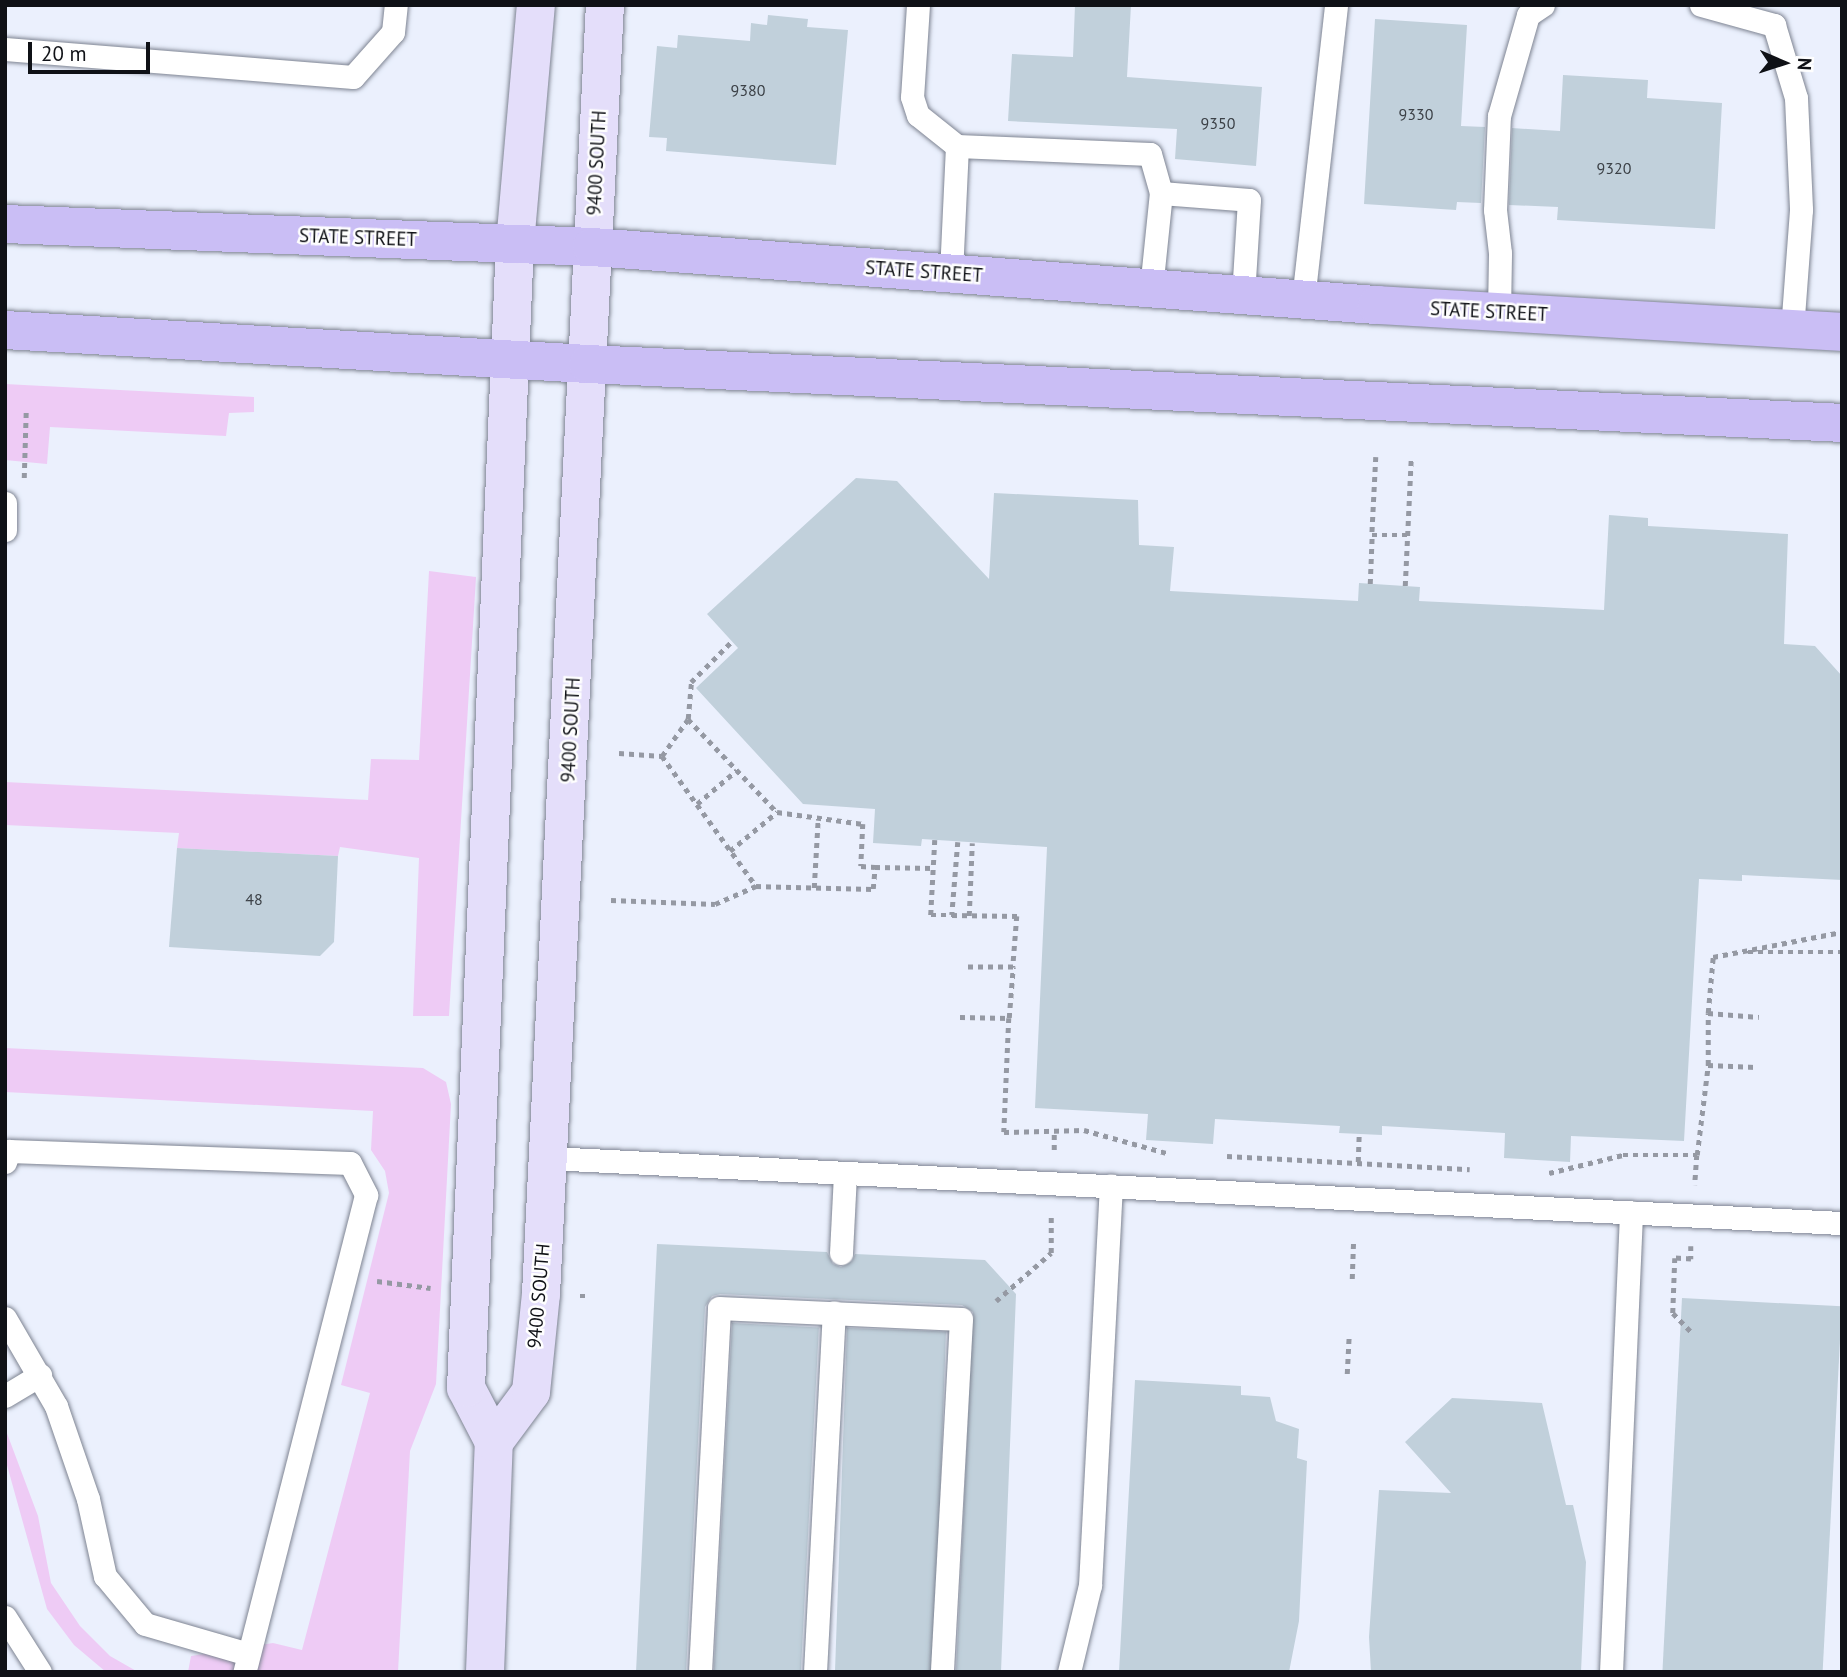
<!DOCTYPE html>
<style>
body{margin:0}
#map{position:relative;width:1847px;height:1677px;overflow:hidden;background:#ebf0fd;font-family:"PT Sans",sans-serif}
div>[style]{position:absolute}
.green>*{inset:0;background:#eecbf5}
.building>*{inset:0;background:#c1d0db;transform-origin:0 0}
.path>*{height:4.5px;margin-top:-2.25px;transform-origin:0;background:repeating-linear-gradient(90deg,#9599a3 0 5px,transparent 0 10px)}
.roads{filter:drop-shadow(0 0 2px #7e8492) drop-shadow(0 0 2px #7e8492)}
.lane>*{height:23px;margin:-11.5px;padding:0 11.5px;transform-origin:11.5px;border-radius:11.5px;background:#fff}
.secondary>*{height:38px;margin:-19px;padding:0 19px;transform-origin:19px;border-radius:19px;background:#e4defa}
.primary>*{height:38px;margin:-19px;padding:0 19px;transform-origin:19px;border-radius:19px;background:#cabef5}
span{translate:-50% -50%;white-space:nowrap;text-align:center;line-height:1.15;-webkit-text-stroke:5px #fefefe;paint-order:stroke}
.number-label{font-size:16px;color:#3c4147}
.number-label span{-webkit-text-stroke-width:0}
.street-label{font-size:19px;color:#0f1116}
.frame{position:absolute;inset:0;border:7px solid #0f1116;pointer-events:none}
.north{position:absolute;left:1749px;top:28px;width:70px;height:70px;-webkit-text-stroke:5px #fefefe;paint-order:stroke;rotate:93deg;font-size:19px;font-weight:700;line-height:28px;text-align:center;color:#0f1116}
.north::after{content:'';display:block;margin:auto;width:24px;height:32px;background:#0f1116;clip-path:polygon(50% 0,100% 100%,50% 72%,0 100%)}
.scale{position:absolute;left:28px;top:42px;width:122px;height:32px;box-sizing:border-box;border:4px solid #0f1116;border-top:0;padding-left:9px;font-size:21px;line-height:24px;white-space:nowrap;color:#0f1116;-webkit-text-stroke:5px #fefefe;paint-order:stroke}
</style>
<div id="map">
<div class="green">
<div style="clip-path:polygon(5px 384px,254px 397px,254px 412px,229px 413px,226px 436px,50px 427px,47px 464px,5px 460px)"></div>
<div style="clip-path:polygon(429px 571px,476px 577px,449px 1016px,413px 1016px,419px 858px,340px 847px,338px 856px,177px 848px,179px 833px,5px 825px,5px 782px,368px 800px,371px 759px,419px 760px)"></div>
<div style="clip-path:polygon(5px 1048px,423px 1068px,446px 1082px,451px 1104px,436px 1384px,410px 1451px,398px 1672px,188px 1672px,191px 1656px,273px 1643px,302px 1650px,370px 1393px,341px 1385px,389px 1193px,385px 1171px,371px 1150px,373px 1111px,5px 1092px)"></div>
<div style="clip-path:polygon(5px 1428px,38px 1516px,51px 1583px,80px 1626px,110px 1656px,138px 1672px,106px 1672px,74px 1645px,47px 1609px,5px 1458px)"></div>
</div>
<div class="building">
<div style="clip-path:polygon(1075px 5px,1131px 5px,1127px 77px,1262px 87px,1256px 166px,1175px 159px,1177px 129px,1008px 121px,1012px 54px,1073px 57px)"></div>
<div style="clip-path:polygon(768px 15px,808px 19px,807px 27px,848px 30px,836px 165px,666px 151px,667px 138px,649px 137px,657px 46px,677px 48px,678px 35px,750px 41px,751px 23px,767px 25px)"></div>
<div style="clip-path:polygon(1375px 19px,1467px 25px,1461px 126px,1485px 127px,1481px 203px,1457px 202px,1456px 210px,1364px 204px)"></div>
<div style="clip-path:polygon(1563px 75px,1648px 80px,1647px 98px,1722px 103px,1715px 229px,1557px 220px,1558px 207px,1509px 205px,1512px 128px,1560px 131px)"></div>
<div style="clip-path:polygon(856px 478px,897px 481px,989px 579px,994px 493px,1138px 500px,1139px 545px,1174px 547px,1170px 591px,1358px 601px,1359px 583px,1420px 587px,1419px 601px,1604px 610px,1609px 515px,1648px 518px,1648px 526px,1788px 534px,1784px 644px,1815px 646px,1842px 676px,1842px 880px,1742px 875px,1742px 881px,1699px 879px,1684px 1141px,1571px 1136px,1570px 1162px,1504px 1158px,1505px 1133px,1382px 1126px,1382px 1135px,1339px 1133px,1340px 1126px,1215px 1119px,1213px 1144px,1146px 1140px,1148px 1114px,1035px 1108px,1047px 847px,922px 839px,921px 846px,873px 843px,875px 809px,803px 804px,696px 688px,738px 648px,707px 614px)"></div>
<div style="clip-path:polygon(177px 848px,338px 856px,334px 942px,320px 956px,169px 947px)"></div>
<div style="clip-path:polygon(657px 1244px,827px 1252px,833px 1264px,841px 1267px,852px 1261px,855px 1254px,985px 1260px,1016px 1294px,1001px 1672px,956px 1672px,973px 1312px,962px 1305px,720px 1294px,712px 1296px,705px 1307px,686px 1672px,636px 1672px)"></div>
<div style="left:1682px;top:1298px;width:160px;height:375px;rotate:3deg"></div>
<div style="left:732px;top:1323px;width:87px;height:349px;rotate:3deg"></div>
<div style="left:847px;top:1328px;width:99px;height:344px;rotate:2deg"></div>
<div style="clip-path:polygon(1135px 1380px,1241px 1386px,1241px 1395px,1270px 1397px,1276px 1421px,1299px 1429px,1297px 1458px,1307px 1461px,1299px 1621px,1289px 1672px,1119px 1672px)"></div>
<div style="clip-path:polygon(1452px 1398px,1542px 1403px,1566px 1505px,1573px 1505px,1586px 1562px,1581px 1672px,1371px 1672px,1369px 1637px,1379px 1490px,1451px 1493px,1405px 1442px)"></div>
</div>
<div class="path">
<div style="left:1376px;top:457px;width:78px;rotate:92.9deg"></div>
<div style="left:1372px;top:535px;width:35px"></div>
<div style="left:24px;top:478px;width:69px;rotate:-88.3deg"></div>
<div style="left:1370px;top:584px;width:49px;rotate:-87.7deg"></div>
<div style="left:1405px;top:586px;width:128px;rotate:-87.3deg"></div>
<div style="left:688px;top:719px;width:129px;rotate:46.3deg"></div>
<div style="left:777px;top:812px;width:87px;rotate:7.9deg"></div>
<div style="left:863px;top:824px;width:42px;rotate:92.7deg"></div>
<div style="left:861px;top:866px;width:14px;rotate:4deg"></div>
<div style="left:619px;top:753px;width:43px;rotate:4deg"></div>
<div style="left:662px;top:756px;width:160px;rotate:54.1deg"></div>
<div style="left:756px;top:886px;width:117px;rotate:1.5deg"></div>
<div style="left:873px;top:889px;width:22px;rotate:-85deg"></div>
<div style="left:875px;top:867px;width:58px;rotate:1deg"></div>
<div style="left:662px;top:756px;width:45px;rotate:-54.9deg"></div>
<div style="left:688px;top:719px;width:37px;rotate:-85deg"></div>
<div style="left:691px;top:682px;width:58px;rotate:-45deg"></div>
<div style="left:697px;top:804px;width:52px;rotate:-40.4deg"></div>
<div style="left:935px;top:840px;width:75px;rotate:93.1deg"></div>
<div style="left:931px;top:915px;width:21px"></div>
<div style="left:958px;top:842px;width:73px;rotate:94.7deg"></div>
<div style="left:952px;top:915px;width:65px;rotate:0.9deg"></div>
<div style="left:1017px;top:916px;width:51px;rotate:94.5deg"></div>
<div style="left:1013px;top:967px;width:50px;rotate:180deg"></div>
<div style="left:730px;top:851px;width:61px;rotate:-39.7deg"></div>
<div style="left:814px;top:888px;width:70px;rotate:-86.7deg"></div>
<div style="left:611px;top:900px;width:104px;rotate:2.2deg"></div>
<div style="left:715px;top:904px;width:45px;rotate:-23.7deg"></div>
<div style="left:969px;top:916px;width:73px;rotate:-87.6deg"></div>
<div style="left:1748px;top:952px;width:94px"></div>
<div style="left:1708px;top:1013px;width:56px;rotate:-84.9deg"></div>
<div style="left:1713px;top:957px;width:131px;rotate:-11deg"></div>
<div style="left:960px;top:1017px;width:49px;rotate:1.2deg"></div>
<div style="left:1009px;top:1018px;width:51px;rotate:-85.5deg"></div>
<div style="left:1009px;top:1018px;width:114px;rotate:92.5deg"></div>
<div style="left:1004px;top:1132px;width:80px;rotate:-1.4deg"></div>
<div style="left:1084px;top:1130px;width:89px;rotate:15.6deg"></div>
<div style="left:1708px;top:1065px;width:52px;rotate:-90deg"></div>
<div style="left:1708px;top:1013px;width:51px;rotate:4.5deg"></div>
<div style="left:1054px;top:1150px;width:19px;rotate:-90deg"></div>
<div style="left:1697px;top:1155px;width:91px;rotate:-83deg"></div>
<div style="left:1708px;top:1065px;width:48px;rotate:2.4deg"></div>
<div style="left:1227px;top:1156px;width:243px;rotate:3.1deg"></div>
<div style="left:1358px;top:1162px;width:28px;rotate:-88deg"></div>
<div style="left:1549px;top:1173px;width:76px;rotate:-13.7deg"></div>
<div style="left:1623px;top:1155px;width:74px"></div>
<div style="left:1697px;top:1155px;width:30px;rotate:94deg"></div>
<div style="left:1691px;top:1246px;width:13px;rotate:90deg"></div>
<div style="left:1691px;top:1259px;width:16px;rotate:-176deg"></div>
<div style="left:1675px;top:1258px;width:55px;rotate:92.1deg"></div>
<div style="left:1673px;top:1313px;width:28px;rotate:46deg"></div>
<div style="left:1352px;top:1279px;width:38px;rotate:-88deg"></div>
<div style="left:377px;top:1281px;width:54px;rotate:7.4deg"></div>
<div style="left:580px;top:1296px;width:10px"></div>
<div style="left:996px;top:1301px;width:73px;rotate:-41.1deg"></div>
<div style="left:1051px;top:1253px;width:38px;rotate:-90deg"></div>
<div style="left:1347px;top:1374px;width:40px;rotate:-87.1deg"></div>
</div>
<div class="roads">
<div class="lane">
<div style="left:918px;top:5px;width:92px;rotate:93.7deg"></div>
<div style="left:912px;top:97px;width:19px;rotate:72deg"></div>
<div style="left:918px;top:115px;width:50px;rotate:38.5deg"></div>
<div style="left:957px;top:146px;width:127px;rotate:92.7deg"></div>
<div style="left:1701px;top:5px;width:76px;rotate:15.3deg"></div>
<div style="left:1774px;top:25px;width:76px;rotate:73.2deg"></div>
<div style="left:1796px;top:98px;width:112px;rotate:87.4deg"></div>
<div style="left:1801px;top:210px;width:119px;rotate:94.3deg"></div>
<div style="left:5px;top:49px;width:349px;rotate:4.6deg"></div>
<div style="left:353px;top:77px;width:60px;rotate:-48.4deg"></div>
<div style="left:393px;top:32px;width:27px;rotate:-84deg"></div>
<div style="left:957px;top:146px;width:193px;rotate:2.4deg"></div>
<div style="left:1150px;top:154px;width:41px;rotate:74.2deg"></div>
<div style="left:1151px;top:289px;width:97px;rotate:-84.1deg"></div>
<div style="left:1161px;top:193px;width:88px;rotate:4.5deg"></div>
<div style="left:1249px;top:200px;width:95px;rotate:93.6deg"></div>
<div style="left:1303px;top:300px;width:297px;rotate:-83.6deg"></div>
<div style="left:1499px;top:312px;width:59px;rotate:-89deg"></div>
<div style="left:1500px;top:253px;width:43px;rotate:-96.6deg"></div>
<div style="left:1495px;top:210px;width:94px;rotate:-87.6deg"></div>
<div style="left:1499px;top:116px;width:105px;rotate:-74deg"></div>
<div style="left:1528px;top:15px;width:18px;rotate:-34deg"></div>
<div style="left:5px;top:503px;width:27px;rotate:90deg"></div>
<div style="left:549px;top:1158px;width:1295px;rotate:2.88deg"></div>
<div style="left:5px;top:1162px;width:12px;rotate:-70deg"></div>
<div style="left:9px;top:1151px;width:341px;rotate:2deg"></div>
<div style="left:350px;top:1163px;width:36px;rotate:63deg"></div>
<div style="left:366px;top:1195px;width:492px;rotate:104.3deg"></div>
<div style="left:841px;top:1253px;width:80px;rotate:-87.1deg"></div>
<div style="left:5px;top:1318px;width:102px;rotate:59.9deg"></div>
<div style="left:56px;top:1406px;width:98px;rotate:71deg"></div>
<div style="left:88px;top:1499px;width:79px;rotate:77.6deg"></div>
<div style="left:105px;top:1576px;width:62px;rotate:50.2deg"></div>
<div style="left:145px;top:1624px;width:107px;rotate:16.2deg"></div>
<div style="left:5px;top:1396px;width:41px;rotate:-31deg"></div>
<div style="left:5px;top:1617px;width:65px;rotate:57.5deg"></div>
<div style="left:700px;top:1672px;width:364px;rotate:-87deg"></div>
<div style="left:719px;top:1308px;width:242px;rotate:2.6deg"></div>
<div style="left:961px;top:1319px;width:354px;rotate:93.1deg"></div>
<div style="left:815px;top:1672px;width:360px;rotate:-87deg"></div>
<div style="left:1069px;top:1672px;width:89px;rotate:-76.4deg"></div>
<div style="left:1090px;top:1585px;width:400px;rotate:-87deg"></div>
<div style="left:1611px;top:1672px;width:460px;rotate:-87.5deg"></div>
</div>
<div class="secondary">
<div style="left:494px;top:1442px;width:62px;rotate:-53.5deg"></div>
<div style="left:531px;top:1392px;width:99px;rotate:-84.2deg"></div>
<div style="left:541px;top:1294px;width:1291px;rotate:-87.16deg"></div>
<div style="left:485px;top:1672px;width:230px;rotate:-87.8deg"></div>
<div style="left:494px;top:1442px;width:61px;rotate:-117.4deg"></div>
<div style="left:466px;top:1388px;width:1145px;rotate:-87.55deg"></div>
<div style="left:515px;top:244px;width:240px;rotate:-85deg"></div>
</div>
<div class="primary">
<div style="left:5px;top:224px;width:587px;rotate:2.24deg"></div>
<div style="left:592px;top:247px;width:787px;rotate:4.23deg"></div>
<div style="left:1377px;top:305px;width:466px;rotate:3.3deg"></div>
<div style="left:5px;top:330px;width:584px;rotate:3.34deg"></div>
<div style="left:588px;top:364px;width:1255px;rotate:2.69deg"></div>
</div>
</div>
<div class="number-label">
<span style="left:748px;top:90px">9380</span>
<span style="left:1416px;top:114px">9330</span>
<span style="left:1218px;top:123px">9350</span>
<span style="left:1614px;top:168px">9320</span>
<span style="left:254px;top:899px">48</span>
</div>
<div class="street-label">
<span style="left:597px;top:163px;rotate:-87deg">9400 SOUTH</span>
<span style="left:358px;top:238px;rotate:2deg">STATE STREET</span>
<span style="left:924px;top:272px;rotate:4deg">STATE STREET</span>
<span style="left:1489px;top:312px;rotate:3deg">STATE STREET</span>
<span style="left:571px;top:730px;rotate:-87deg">9400 SOUTH</span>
<span style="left:539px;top:1296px;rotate:-85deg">9400 SOUTH</span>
</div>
<div class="frame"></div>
<div class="north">N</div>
<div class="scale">20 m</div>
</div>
